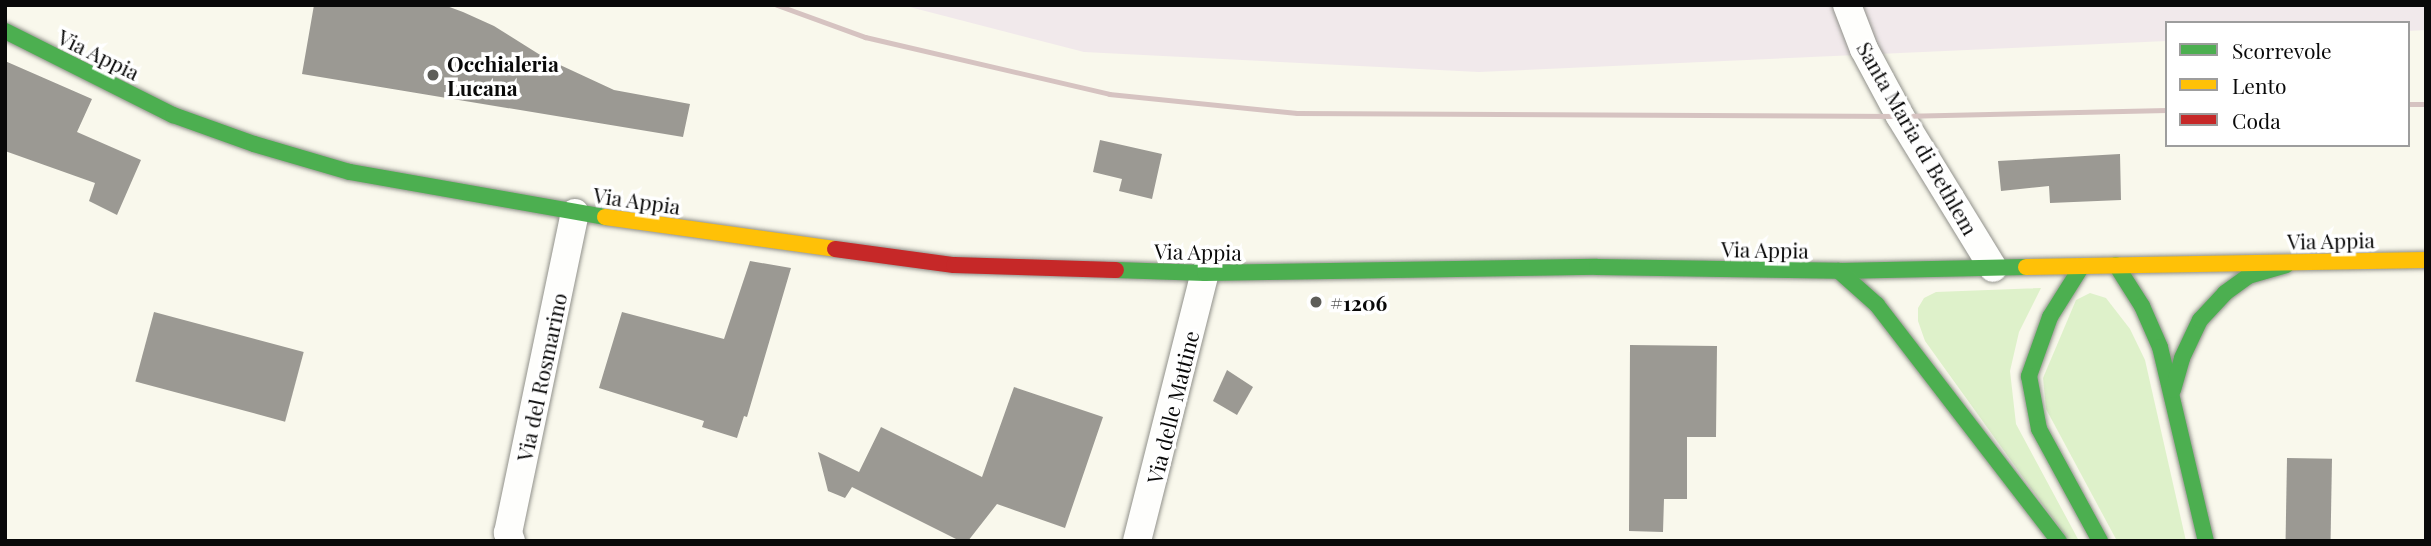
<!DOCTYPE html>
<style>
body{margin:0}
#map{position:relative;width:2431px;height:546px;overflow:hidden;background:#f9f8ec;font-family:"Playfair Display",serif}
div>[style]{position:absolute}
.industrial>*{inset:0;background:#f1e9eb}
.green>*{inset:0;background:#def1ca}
.building>*{inset:0;background:#9b9993;transform-origin:0 0}
.roads{filter:drop-shadow(0 0 2px #91918b) drop-shadow(0 0 2px #91918b)}
.street>*{height:28px;margin:-14px;padding:0 14px;transform-origin:14px;border-radius:14px;background:#fefefc}
.fast>*{height:16px;margin:-8px;padding:0 8px;transform-origin:8px;border-radius:8px;background:#4caf50}
.slow>*{height:16px;margin:-8px;padding:0 8px;transform-origin:8px;border-radius:8px;background:#ffc107}
.jam>*{height:16px;margin:-8px;padding:0 8px;transform-origin:8px;border-radius:8px;background:#c62828}
.rail>*{height:5px;margin:-2.5px;padding:0 2.5px;transform-origin:2.5px;border-radius:2.5px;background:#d6c3c1}
.dots>*{width:19px;height:19px;translate:-50% -50%;box-sizing:border-box;border:4px solid #fff;border-radius:50%}
span{translate:-50% -50%;white-space:nowrap;text-align:center;line-height:1.15;-webkit-text-stroke:7px #fff;paint-order:stroke}
.street-label{font-size:21px;color:#090909}
.poi-label{font-size:21px;color:#090909;font-weight:700}
.left{translate:0 -50%;text-align:left}
.frame{position:absolute;inset:0;border:7px solid #090909;pointer-events:none}
.legend{position:absolute;left:2165px;top:21px;width:245px;height:126px;box-sizing:border-box;background:#fff;border:2px solid #9d9d9d;margin:0;padding:9px 12px;list-style:none;font-size:21px;color:#090909}
.legend li{display:flex;align-items:center;gap:14px;height:35px}
.legend b{width:35px;border:2px solid #9d9d9d}
</style>
<div id="map">
<div class="industrial">
<div style="clip-path:polygon(902px 5px,2426px 5px,2426px 30px,2408px 31px,2408px 23px,2167px 23px,2167px 41px,1479px 72px,1084px 52px)"></div>
</div>
<div class="green">
<div style="clip-path:polygon(2041px 288px,2019px 332px,2010px 371px,2016px 424px,2079px 541px,2069px 541px,1925px 341px,1918px 321px,1918px 308px,1924px 298px,1936px 292px)"></div>
<div style="clip-path:polygon(2090px 293px,2106px 298px,2130px 329px,2145px 360px,2186px 541px,2117px 541px,2046px 409px,2043px 378px,2076px 300px)"></div>
</div>
<div class="building">
<div style="clip-path:polygon(314px 5px,444px 5px,463px 12px,494px 26px,545px 58px,614px 90px,690px 104px,683px 137px,302px 74px)"></div>
<div style="clip-path:polygon(5px 61px,92px 99px,77px 132px,141px 160px,117px 215px,89px 201px,95px 183px,5px 151px)"></div>
<div style="clip-path:polygon(1100px 140px,1162px 154px,1152px 199px,1119px 191px,1122px 179px,1093px 172px)"></div>
<div style="clip-path:polygon(2120px 154px,2121px 200px,2050px 203px,2049px 186px,2001px 191px,1998px 161px)"></div>
<div style="clip-path:polygon(750px 261px,791px 268px,747px 417px,744px 416px,737px 438px,702px 427px,704px 421px,599px 388px,622px 312px,724px 339px)"></div>
<div style="left:154px;top:312px;width:155px;height:72px;rotate:15deg"></div>
<div style="clip-path:polygon(1630px 345px,1717px 346px,1716px 437px,1687px 437px,1687px 499px,1664px 499px,1663px 532px,1629px 531px)"></div>
<div style="clip-path:polygon(1227px 370px,1253px 387px,1237px 415px,1213px 401px)"></div>
<div style="clip-path:polygon(1014px 387px,1103px 417px,1065px 528px,997px 504px,968px 541px,960px 541px,852px 487px,845px 498px,828px 491px,818px 452px,859px 472px,881px 427px,982px 477px)"></div>
<div style="left:2287px;top:458px;width:45px;height:83px;rotate:1deg"></div>
</div>
<div class="roads">
<div class="street">
<div style="left:1847px;top:5px;width:47px;rotate:68.9deg"></div>
<div style="left:1864px;top:49px;width:76px;rotate:61.8deg"></div>
<div style="left:1900px;top:116px;width:178px;rotate:58.5deg"></div>
<div style="left:511px;top:541px;width:9px;rotate:-111deg"></div>
<div style="left:508px;top:533px;width:327px;rotate:-78.2deg"></div>
<div style="left:1137px;top:541px;width:276px;rotate:-75.8deg"></div>
</div>
<div class="fast">
<div style="left:5px;top:31px;width:188px;rotate:26.6deg"></div>
<div style="left:173px;top:115px;width:86px;rotate:19.7deg"></div>
<div style="left:254px;top:144px;width:100px;rotate:16.3deg"></div>
<div style="left:350px;top:172px;width:259px;rotate:10deg"></div>
<div style="left:2116px;top:265px;width:49px;rotate:57.6deg"></div>
<div style="left:2142px;top:306px;width:45px;rotate:66.3deg"></div>
<div style="left:2160px;top:347px;width:199px;rotate:76.7deg"></div>
<div style="left:2082px;top:266px;width:60px;rotate:122.1deg"></div>
<div style="left:2050px;top:317px;width:63px;rotate:109.6deg"></div>
<div style="left:2029px;top:376px;width:54px;rotate:79.3deg"></div>
<div style="left:2039px;top:429px;width:128px;rotate:61.4deg"></div>
<div style="left:1116px;top:270px;width:89px;rotate:1.9deg"></div>
<div style="left:1205px;top:273px;width:392px;rotate:-0.9deg"></div>
<div style="left:1597px;top:267px;width:242px;rotate:0.9deg"></div>
<div style="left:1839px;top:271px;width:187px;rotate:-1.2deg"></div>
<div style="left:1839px;top:271px;width:51px;rotate:41.8deg"></div>
<div style="left:1877px;top:305px;width:298px;rotate:52.4deg"></div>
<div style="left:2173px;top:390px;width:33px;rotate:-74deg"></div>
<div style="left:2182px;top:358px;width:42px;rotate:-64.7deg"></div>
<div style="left:2200px;top:320px;width:37px;rotate:-47deg"></div>
<div style="left:2225px;top:293px;width:29px;rotate:-36deg"></div>
<div style="left:2248px;top:276px;width:40px;rotate:-16deg"></div>
</div>
<div class="slow">
<div style="left:605px;top:217px;width:232px;rotate:7.9deg"></div>
<div style="left:2026px;top:267px;width:400px;rotate:-1deg"></div>
</div>
<div class="jam">
<div style="left:835px;top:249px;width:120px;rotate:7.7deg"></div>
<div style="left:954px;top:265px;width:162px;rotate:1.8deg"></div>
</div>
</div>
<div class="rail">
<div style="left:777px;top:5px;width:94px;rotate:20deg"></div>
<div style="left:865px;top:37px;width:251px;rotate:13.1deg"></div>
<div style="left:1109px;top:94px;width:189px;rotate:5.8deg"></div>
<div style="left:1297px;top:113px;width:603px;rotate:0.29deg"></div>
<div style="left:1900px;top:116px;width:267px;rotate:-1.3deg"></div>
<div style="left:2408px;top:104px;width:18px"></div>
</div>
<div class="dots">
<div style="left:433px;top:75px;background:#5d5d58"></div>
<div style="left:1316px;top:302px;background:#5d5d58"></div>
</div>
<div class="street-label">
<span style="left:99px;top:54px;rotate:26deg">Via Appia</span>
<span style="left:1918px;top:138px;rotate:60deg">Santa Maria di Bethlem</span>
<span style="left:637px;top:200px;rotate:8deg">Via Appia</span>
<span style="left:2331px;top:240px;rotate:-1deg">Via Appia</span>
<span style="left:1765px;top:249px;rotate:1deg">Via Appia</span>
<span style="left:1198px;top:251px;rotate:1deg">Via Appia</span>
<span style="left:541px;top:377px;rotate:-78deg">Via del Rosmarino</span>
<span style="left:1172px;top:407px;rotate:-76deg">Via delle Mattine</span>
</div>
<div class="poi-label">
<span class="left" style="left:447px;top:75px">Occhialeria<br>Lucana</span>
<span class="left" style="left:1330px;top:302px">#1206</span>
</div>
<div class="frame"></div>
<ul class="legend">
<li><b style="height:9px;background:#4caf50"></b>Scorrevole</li>
<li><b style="height:9px;background:#ffc107"></b>Lento</li>
<li><b style="height:9px;background:#c62828"></b>Coda</li>
</ul>
</div>
